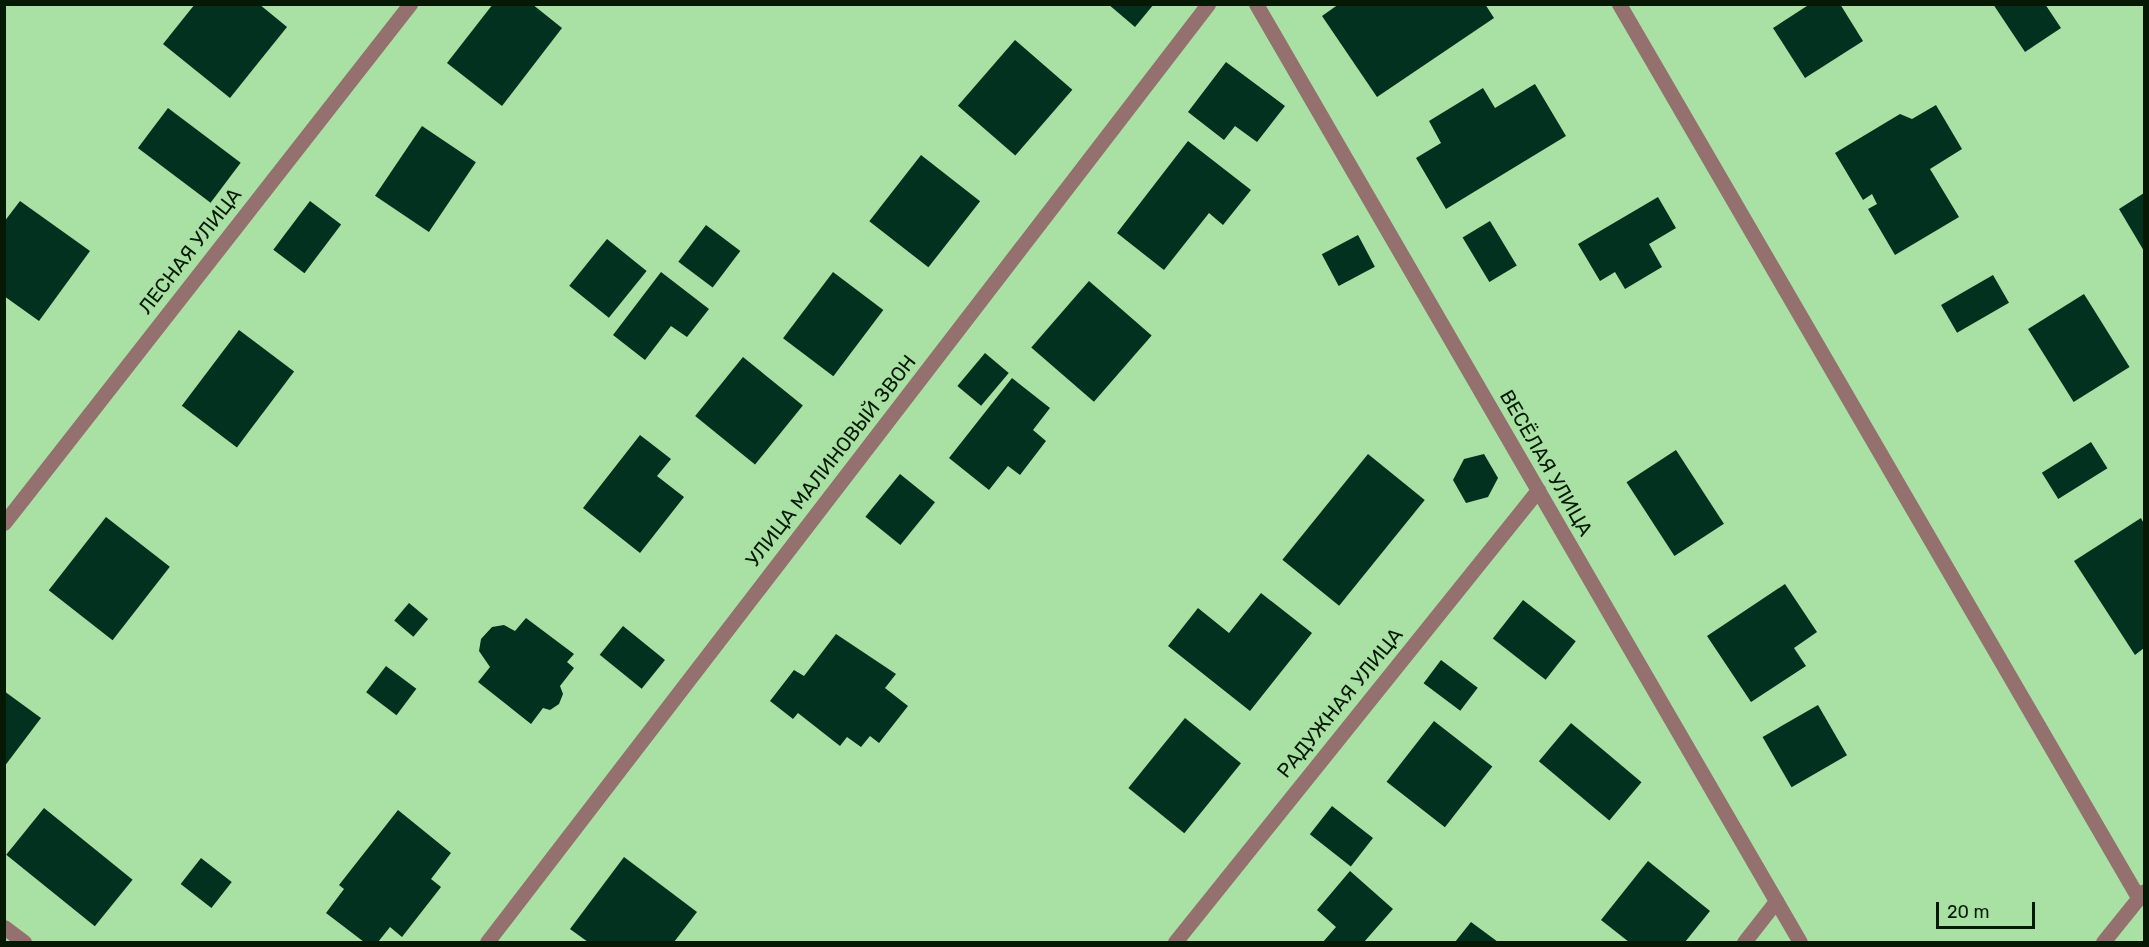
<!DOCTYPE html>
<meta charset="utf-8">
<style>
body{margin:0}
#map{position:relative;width:2149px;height:947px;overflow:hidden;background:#a9e0a4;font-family:Rubik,sans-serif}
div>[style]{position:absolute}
.building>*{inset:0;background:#02311f;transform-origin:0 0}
.minor>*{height:15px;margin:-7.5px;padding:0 7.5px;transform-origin:7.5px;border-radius:7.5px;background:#94716f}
span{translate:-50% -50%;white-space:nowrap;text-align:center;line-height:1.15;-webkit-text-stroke:6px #a9e0a4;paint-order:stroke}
.street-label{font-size:20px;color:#051904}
.frame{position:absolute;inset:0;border:6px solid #051904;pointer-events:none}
.scale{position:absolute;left:1936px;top:902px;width:99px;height:27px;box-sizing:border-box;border:3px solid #051904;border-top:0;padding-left:8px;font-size:18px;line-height:21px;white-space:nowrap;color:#051904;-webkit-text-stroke:4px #a9e0a4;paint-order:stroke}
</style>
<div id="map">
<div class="building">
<div style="clip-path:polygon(195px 4px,259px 4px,287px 27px,230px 98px,163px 44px)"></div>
<div style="clip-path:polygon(493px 4px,532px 4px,562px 28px,502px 106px,447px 63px)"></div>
<div style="clip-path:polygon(1108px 4px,1154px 4px,1135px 27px)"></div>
<div style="clip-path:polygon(1339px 4px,1485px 4px,1494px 18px,1377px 97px,1322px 16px)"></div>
<div style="clip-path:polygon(1810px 4px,1840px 4px,1863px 41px,1805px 78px,1773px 28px)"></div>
<div style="clip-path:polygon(1993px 4px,2045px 4px,2061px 28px,2025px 52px)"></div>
<div style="left:1015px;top:40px;width:76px;height:87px;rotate:41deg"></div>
<div style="clip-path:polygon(1226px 62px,1285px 106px,1257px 142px,1235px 126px,1224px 140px,1188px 112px)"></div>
<div style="clip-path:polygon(1535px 84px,1566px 136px,1446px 209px,1416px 158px,1441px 143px,1429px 121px,1483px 88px,1495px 108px)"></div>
<div style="clip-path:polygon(1936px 105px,1962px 149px,1930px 169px,1959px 217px,1895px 255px,1868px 209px,1877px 204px,1872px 194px,1863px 200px,1835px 153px,1900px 114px,1912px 119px)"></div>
<div style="left:168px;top:108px;width:91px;height:50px;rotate:37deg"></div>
<div style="left:422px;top:126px;width:65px;height:84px;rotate:34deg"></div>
<div style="clip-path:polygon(1188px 141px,1251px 190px,1223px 225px,1209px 213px,1164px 270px,1117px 233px)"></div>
<div style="left:921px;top:155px;width:75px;height:84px;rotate:38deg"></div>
<div style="clip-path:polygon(2144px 193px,2144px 251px,2119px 209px)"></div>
<div style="clip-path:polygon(1658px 197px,1676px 228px,1649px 244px,1662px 267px,1625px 289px,1615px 272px,1600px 281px,1578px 244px)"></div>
<div style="clip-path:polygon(20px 201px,90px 251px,39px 321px,4px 296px,4px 222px)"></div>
<div style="left:310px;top:201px;width:39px;height:61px;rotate:37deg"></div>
<div style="left:1490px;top:221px;width:52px;height:32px;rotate:59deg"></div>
<div style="left:706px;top:225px;width:43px;height:46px;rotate:37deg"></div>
<div style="left:1358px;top:235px;width:36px;height:41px;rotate:62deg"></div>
<div style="left:607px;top:239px;width:51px;height:60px;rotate:39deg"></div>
<div style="clip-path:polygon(661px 272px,709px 309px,687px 337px,671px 326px,645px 360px,613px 335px)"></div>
<div style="left:833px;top:272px;width:63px;height:83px;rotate:37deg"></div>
<div style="left:1993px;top:275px;width:32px;height:60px;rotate:60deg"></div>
<div style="left:1089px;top:281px;width:83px;height:88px;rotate:41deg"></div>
<div style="left:2084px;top:294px;width:86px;height:66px;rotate:58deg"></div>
<div style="left:239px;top:330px;width:69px;height:95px;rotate:37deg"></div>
<div style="left:985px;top:353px;width:31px;height:43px;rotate:40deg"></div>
<div style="left:743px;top:357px;width:77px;height:76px;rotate:39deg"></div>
<div style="clip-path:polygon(1012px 378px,1050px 408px,1033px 430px,1046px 441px,1020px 475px,1008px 466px,989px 490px,949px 458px)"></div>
<div style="clip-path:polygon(640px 435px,671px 459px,657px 476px,684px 497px,640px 553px,583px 508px)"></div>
<div style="left:2091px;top:442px;width:31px;height:58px;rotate:58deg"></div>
<div style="left:1676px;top:450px;width:88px;height:59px;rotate:57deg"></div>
<div style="left:1368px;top:454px;width:73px;height:136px;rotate:39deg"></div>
<div style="clip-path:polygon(1484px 454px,1498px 478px,1488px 497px,1466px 503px,1453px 480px,1464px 459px)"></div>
<div style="left:900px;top:474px;width:45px;height:55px;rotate:39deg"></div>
<div style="left:106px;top:517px;width:81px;height:93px;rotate:38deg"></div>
<div style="clip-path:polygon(2141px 518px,2144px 524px,2144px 648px,2135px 655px,2074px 561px)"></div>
<div style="clip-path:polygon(1785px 584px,1817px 632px,1794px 648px,1806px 666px,1751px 702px,1707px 636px)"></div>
<div style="clip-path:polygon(1261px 593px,1312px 633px,1250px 711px,1168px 646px,1198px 608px,1229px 633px)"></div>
<div style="left:1523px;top:600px;width:67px;height:49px;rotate:38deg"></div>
<div style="left:409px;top:603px;width:25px;height:23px;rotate:40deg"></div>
<div style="clip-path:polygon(526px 618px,574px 654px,567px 662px,574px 668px,560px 686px,563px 694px,559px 704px,550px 710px,543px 708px,531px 724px,478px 682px,490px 667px,479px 651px,481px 639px,492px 627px,504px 625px,515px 631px)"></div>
<div style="left:623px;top:626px;width:54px;height:37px;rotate:39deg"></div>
<div style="clip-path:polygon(836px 634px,896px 674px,885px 688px,908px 706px,879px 743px,870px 736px,861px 747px,847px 737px,840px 746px,798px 713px,793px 719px,770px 701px,794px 670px,804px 676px)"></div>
<div style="left:1441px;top:660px;width:46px;height:29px;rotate:37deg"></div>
<div style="left:386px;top:666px;width:38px;height:33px;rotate:37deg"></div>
<div style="clip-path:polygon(4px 691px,41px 718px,4px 767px)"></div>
<div style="left:1818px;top:705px;width:58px;height:64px;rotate:60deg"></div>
<div style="left:1185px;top:718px;width:72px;height:90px;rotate:39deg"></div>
<div style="left:1434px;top:721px;width:74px;height:77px;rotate:38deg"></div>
<div style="left:1571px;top:723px;width:92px;height:50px;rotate:40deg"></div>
<div style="left:1332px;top:806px;width:52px;height:36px;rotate:38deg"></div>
<div style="left:44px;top:808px;width:114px;height:60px;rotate:39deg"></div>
<div style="clip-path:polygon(398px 810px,451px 853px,431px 879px,441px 887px,402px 937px,390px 927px,378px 942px,364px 942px,326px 913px,344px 889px,339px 885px)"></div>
<div style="clip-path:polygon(624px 857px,697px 912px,674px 942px,588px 942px,570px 929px)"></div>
<div style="left:201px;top:858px;width:39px;height:33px;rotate:38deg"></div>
<div style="clip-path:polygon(1648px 861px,1710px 911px,1685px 942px,1629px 942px,1601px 920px)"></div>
<div style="clip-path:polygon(1350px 871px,1393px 909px,1364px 942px,1323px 942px,1336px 927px,1317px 910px)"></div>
<div style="clip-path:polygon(1471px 922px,1498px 942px,1455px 942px)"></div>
</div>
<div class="minor">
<div style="left:1256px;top:4px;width:1084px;rotate:59.89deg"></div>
<div style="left:1619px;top:4px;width:1035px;rotate:59.84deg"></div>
<div style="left:4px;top:523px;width:659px;rotate:-51.96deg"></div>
<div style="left:4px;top:927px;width:25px;rotate:37deg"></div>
<div style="left:487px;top:942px;width:1183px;rotate:-52.45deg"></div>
<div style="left:1175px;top:942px;width:580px;rotate:-51.23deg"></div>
<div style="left:1744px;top:942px;width:52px;rotate:-52deg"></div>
<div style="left:2103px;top:942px;width:65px;rotate:-51.2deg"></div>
</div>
<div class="street-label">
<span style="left:190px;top:251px;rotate:-52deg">ЛЕСНАЯ УЛИЦА</span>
<span style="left:831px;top:461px;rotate:-52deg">УЛИЦА МАЛИНОВЫЙ ЗВОН</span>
<span style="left:1546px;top:463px;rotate:60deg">ВЕСЁЛАЯ УЛИЦА</span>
<span style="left:1340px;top:703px;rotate:-51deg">РАДУЖНАЯ УЛИЦА</span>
</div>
<div class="frame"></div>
<div class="scale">20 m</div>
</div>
